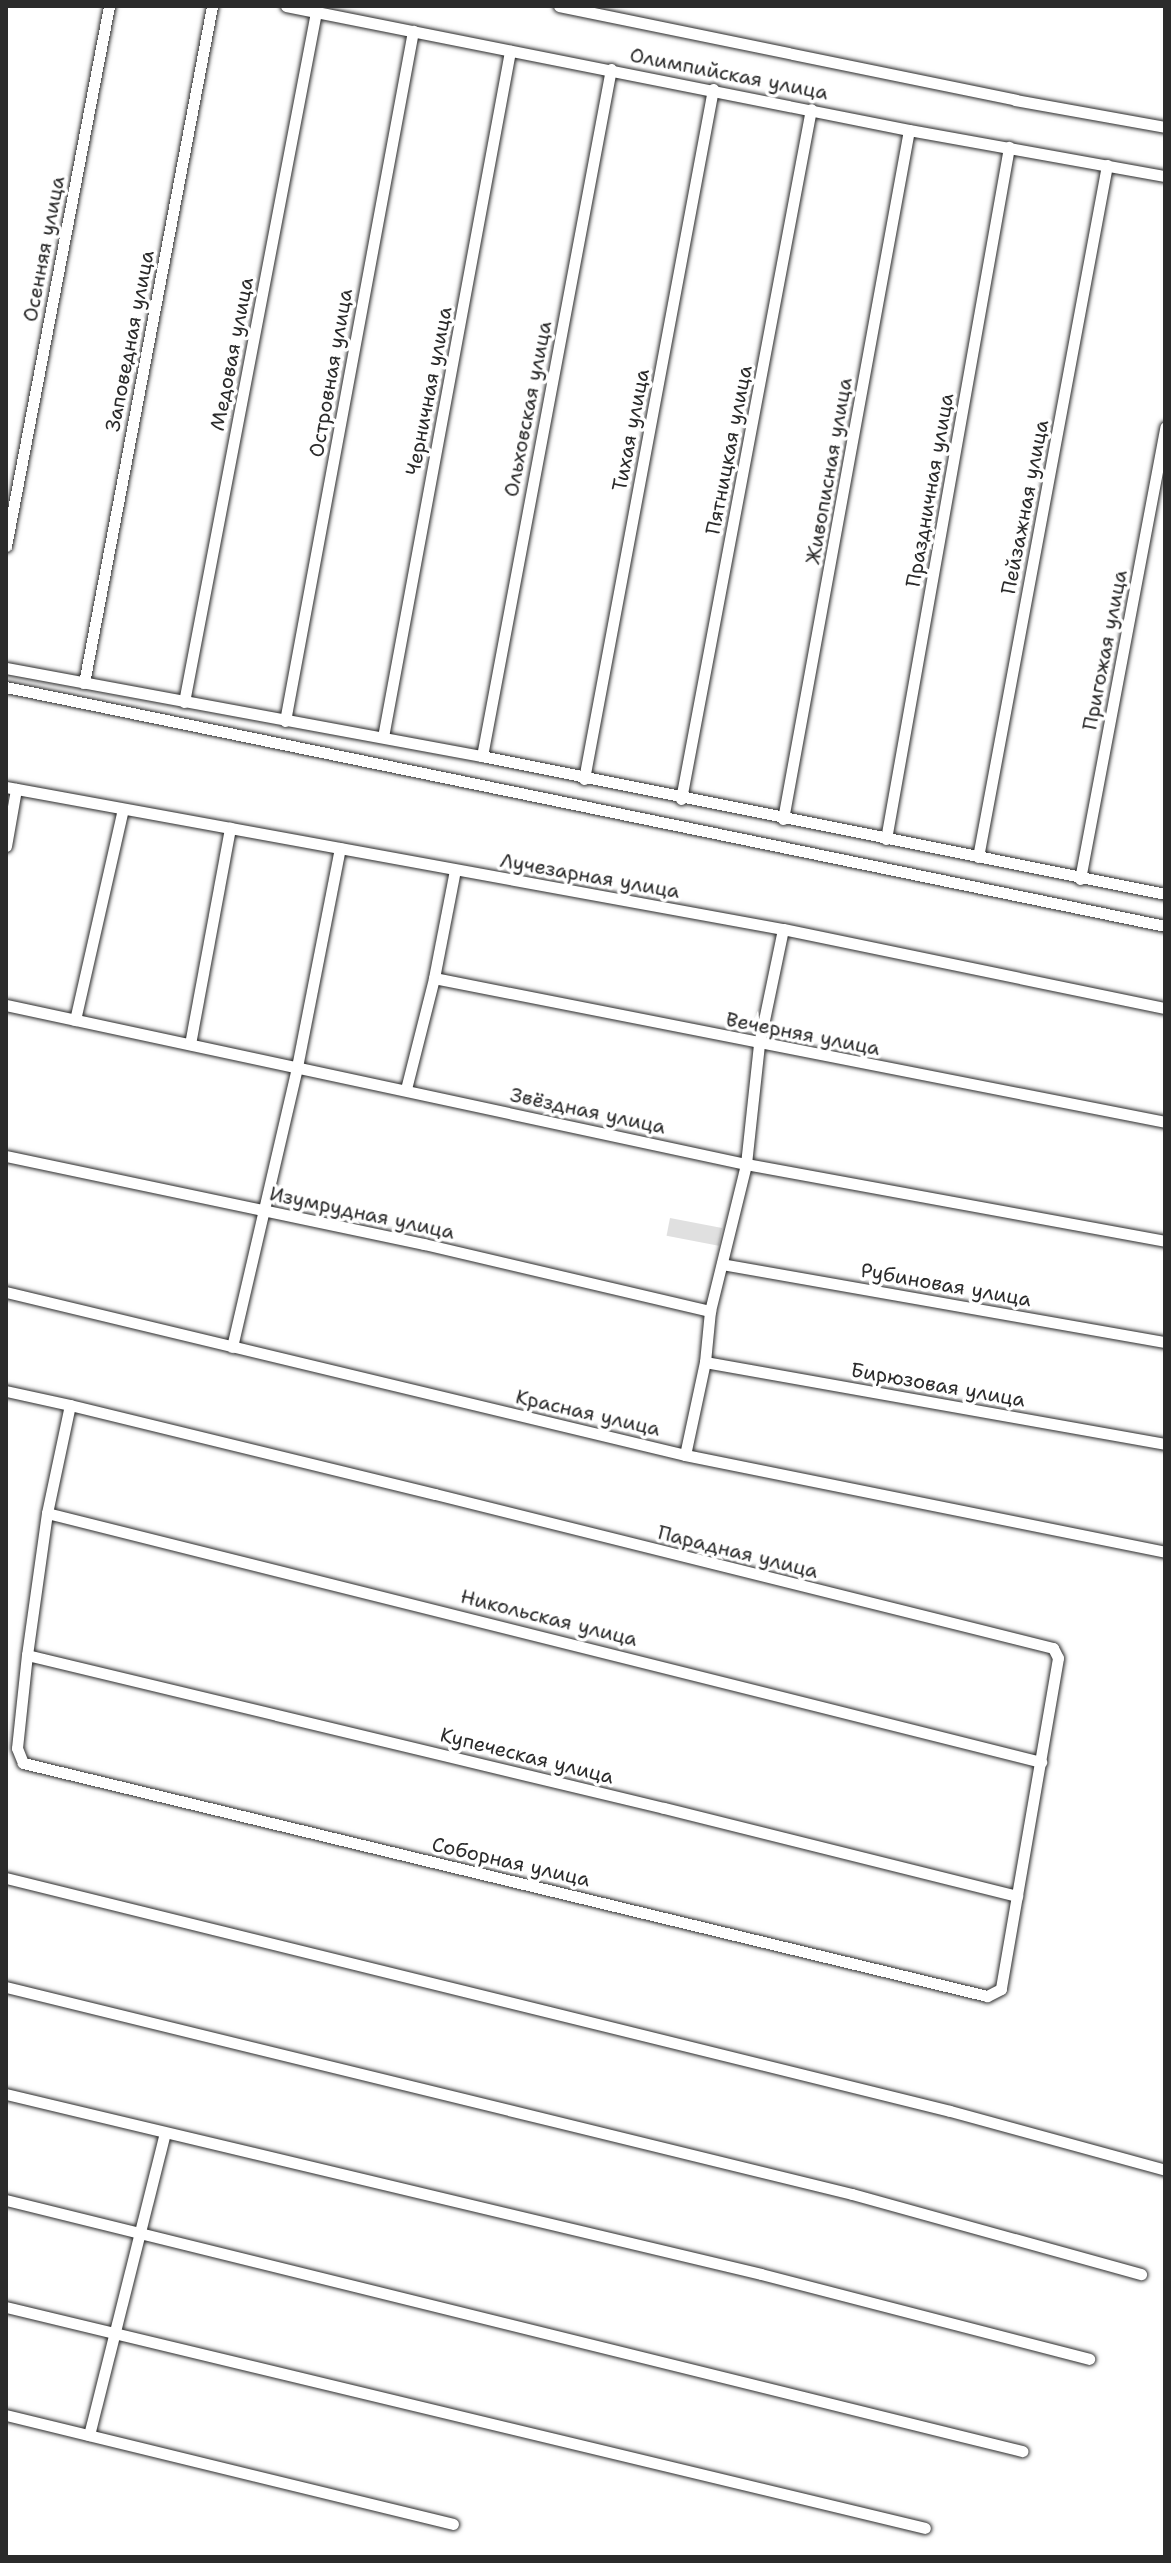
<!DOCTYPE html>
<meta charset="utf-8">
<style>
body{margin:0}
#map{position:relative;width:1171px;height:2563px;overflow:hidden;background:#fff;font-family:"Shantell Sans",sans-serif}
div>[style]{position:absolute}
.green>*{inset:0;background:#e0e0e0;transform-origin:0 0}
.roads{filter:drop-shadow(0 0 2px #2b2b2b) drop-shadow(0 0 2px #2b2b2b)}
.minor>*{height:11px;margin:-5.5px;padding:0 5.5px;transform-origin:5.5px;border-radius:5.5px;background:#fff}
span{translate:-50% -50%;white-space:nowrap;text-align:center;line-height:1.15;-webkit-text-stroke:7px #fff;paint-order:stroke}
.street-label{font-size:20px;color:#2b2b2b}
.frame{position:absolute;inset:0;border:8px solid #2b2b2b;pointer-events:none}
</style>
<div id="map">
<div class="green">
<div style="left:670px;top:1218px;width:53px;height:18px;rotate:11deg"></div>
</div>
<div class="roads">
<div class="minor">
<div style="left:286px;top:6px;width:635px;rotate:11.26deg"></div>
<div style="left:909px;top:130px;width:260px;rotate:10.2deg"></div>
<div style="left:559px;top:6px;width:466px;rotate:11.6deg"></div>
<div style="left:1015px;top:100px;width:152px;rotate:10.2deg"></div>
<div style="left:6px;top:546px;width:550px;rotate:-79.2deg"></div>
<div style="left:6px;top:668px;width:484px;rotate:10.5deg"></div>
<div style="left:482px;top:756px;width:697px;rotate:11.42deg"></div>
<div style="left:84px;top:683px;width:689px;rotate:-79.29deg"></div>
<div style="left:6px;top:687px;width:1183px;rotate:11.65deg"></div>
<div style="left:184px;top:702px;width:703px;rotate:-79.17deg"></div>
<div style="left:285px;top:721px;width:702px;rotate:-79.49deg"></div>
<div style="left:383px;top:737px;width:698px;rotate:-79.51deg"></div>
<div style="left:482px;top:756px;width:699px;rotate:-79.37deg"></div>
<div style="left:584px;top:779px;width:702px;rotate:-79.41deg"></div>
<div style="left:6px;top:787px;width:790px;rotate:10.36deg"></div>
<div style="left:783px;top:929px;width:390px;rotate:11.7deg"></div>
<div style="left:681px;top:799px;width:702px;rotate:-79.33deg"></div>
<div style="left:783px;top:819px;width:700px;rotate:-79.64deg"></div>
<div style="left:886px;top:839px;width:703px;rotate:-79.92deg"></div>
<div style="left:6px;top:846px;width:58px;rotate:-80deg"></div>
<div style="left:978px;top:857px;width:704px;rotate:-79.44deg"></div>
<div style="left:1080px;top:879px;width:460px;rotate:-79.3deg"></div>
<div style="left:434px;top:978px;width:745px;rotate:11.14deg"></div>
<div style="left:6px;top:1005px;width:757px;rotate:12.13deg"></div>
<div style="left:746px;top:1164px;width:426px;rotate:10.4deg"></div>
<div style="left:75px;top:1020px;width:216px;rotate:-77.2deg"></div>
<div style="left:190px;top:1044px;width:220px;rotate:-79.5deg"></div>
<div style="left:406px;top:1089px;width:114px;rotate:-75.8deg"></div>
<div style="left:434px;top:978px;width:110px;rotate:-79deg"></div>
<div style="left:6px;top:1156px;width:427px;rotate:11.9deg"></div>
<div style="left:424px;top:1244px;width:294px;rotate:13.2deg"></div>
<div style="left:722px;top:1264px;width:450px;rotate:10deg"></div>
<div style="left:6px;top:1292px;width:698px;rotate:13.5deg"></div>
<div style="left:685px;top:1455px;width:490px;rotate:11.4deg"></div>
<div style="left:232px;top:1347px;width:287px;rotate:-76.9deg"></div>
<div style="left:297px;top:1067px;width:223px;rotate:-78.9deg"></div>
<div style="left:705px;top:1362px;width:467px;rotate:10.1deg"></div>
<div style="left:6px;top:1391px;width:66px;rotate:12.3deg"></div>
<div style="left:70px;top:1405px;width:376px;rotate:13.7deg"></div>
<div style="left:435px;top:1494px;width:637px;rotate:13.99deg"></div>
<div style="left:1053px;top:1648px;width:11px;rotate:63deg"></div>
<div style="left:1058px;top:1658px;width:336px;rotate:99.8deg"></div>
<div style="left:1001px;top:1989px;width:16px;rotate:153deg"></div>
<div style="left:987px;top:1996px;width:992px;rotate:-166.41deg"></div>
<div style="left:23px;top:1763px;width:16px;rotate:-112deg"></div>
<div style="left:17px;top:1748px;width:94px;rotate:-83.9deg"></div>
<div style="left:27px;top:1655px;width:143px;rotate:-82deg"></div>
<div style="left:47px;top:1513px;width:110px;rotate:-78deg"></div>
<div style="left:685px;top:1455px;width:95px;rotate:-77.9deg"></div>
<div style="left:705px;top:1362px;width:51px;rotate:-84.4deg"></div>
<div style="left:710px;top:1311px;width:151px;rotate:-76.2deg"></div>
<div style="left:746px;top:1164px;width:121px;rotate:-83.8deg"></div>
<div style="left:759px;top:1044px;width:117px;rotate:-78.2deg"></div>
<div style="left:47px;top:1513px;width:1025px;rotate:14.06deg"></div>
<div style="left:27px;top:1655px;width:655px;rotate:13.51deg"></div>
<div style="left:664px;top:1808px;width:364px;rotate:14deg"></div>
<div style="left:6px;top:1878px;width:972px;rotate:13.86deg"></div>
<div style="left:950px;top:2111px;width:223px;rotate:15.3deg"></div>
<div style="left:6px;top:1987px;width:871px;rotate:13.75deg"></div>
<div style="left:852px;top:2194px;width:300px;rotate:15.5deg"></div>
<div style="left:6px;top:2094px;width:776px;rotate:13.41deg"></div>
<div style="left:761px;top:2274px;width:339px;rotate:14.5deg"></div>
<div style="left:6px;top:2200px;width:1047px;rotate:13.88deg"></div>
<div style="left:6px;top:2307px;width:945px;rotate:13.52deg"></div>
<div style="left:6px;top:2415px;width:460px;rotate:13.7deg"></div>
<div style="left:89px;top:2435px;width:311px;rotate:-75.9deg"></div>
</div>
</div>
<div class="street-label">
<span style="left:729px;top:74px;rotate:11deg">Олимпийская улица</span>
<span style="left:44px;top:249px;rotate:-79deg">Осенняя улица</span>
<span style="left:130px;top:341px;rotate:-79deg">Заповедная улица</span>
<span style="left:232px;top:354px;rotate:-79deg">Медовая улица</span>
<span style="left:331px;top:373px;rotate:-80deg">Островная улица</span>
<span style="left:429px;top:391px;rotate:-79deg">Черничная улица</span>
<span style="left:528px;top:409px;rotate:-79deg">Ольховская улица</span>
<span style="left:631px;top:430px;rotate:-79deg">Тихая улица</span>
<span style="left:729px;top:450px;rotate:-79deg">Пятницкая улица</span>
<span style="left:829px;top:471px;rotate:-80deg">Живописная улица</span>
<span style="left:930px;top:490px;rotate:-80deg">Праздничная улица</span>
<span style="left:1025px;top:507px;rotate:-79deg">Пейзажная улица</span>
<span style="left:1105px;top:650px;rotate:-79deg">Пригожая улица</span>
<span style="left:590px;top:876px;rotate:10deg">Лучезарная улица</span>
<span style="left:803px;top:1034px;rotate:11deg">Вечерняя улица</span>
<span style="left:588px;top:1111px;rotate:12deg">Звёздная улица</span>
<span style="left:362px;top:1213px;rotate:12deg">Изумрудная улица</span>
<span style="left:946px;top:1285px;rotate:10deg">Рубиновая улица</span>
<span style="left:938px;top:1385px;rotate:10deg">Бирюзовая улица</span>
<span style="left:588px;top:1413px;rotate:13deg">Красная улица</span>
<span style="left:738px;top:1552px;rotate:14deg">Парадная улица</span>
<span style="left:549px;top:1618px;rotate:14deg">Никольская улица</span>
<span style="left:527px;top:1756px;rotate:14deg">Купеческая улица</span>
<span style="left:511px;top:1862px;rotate:13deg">Соборная улица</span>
</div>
<div class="frame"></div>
</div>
